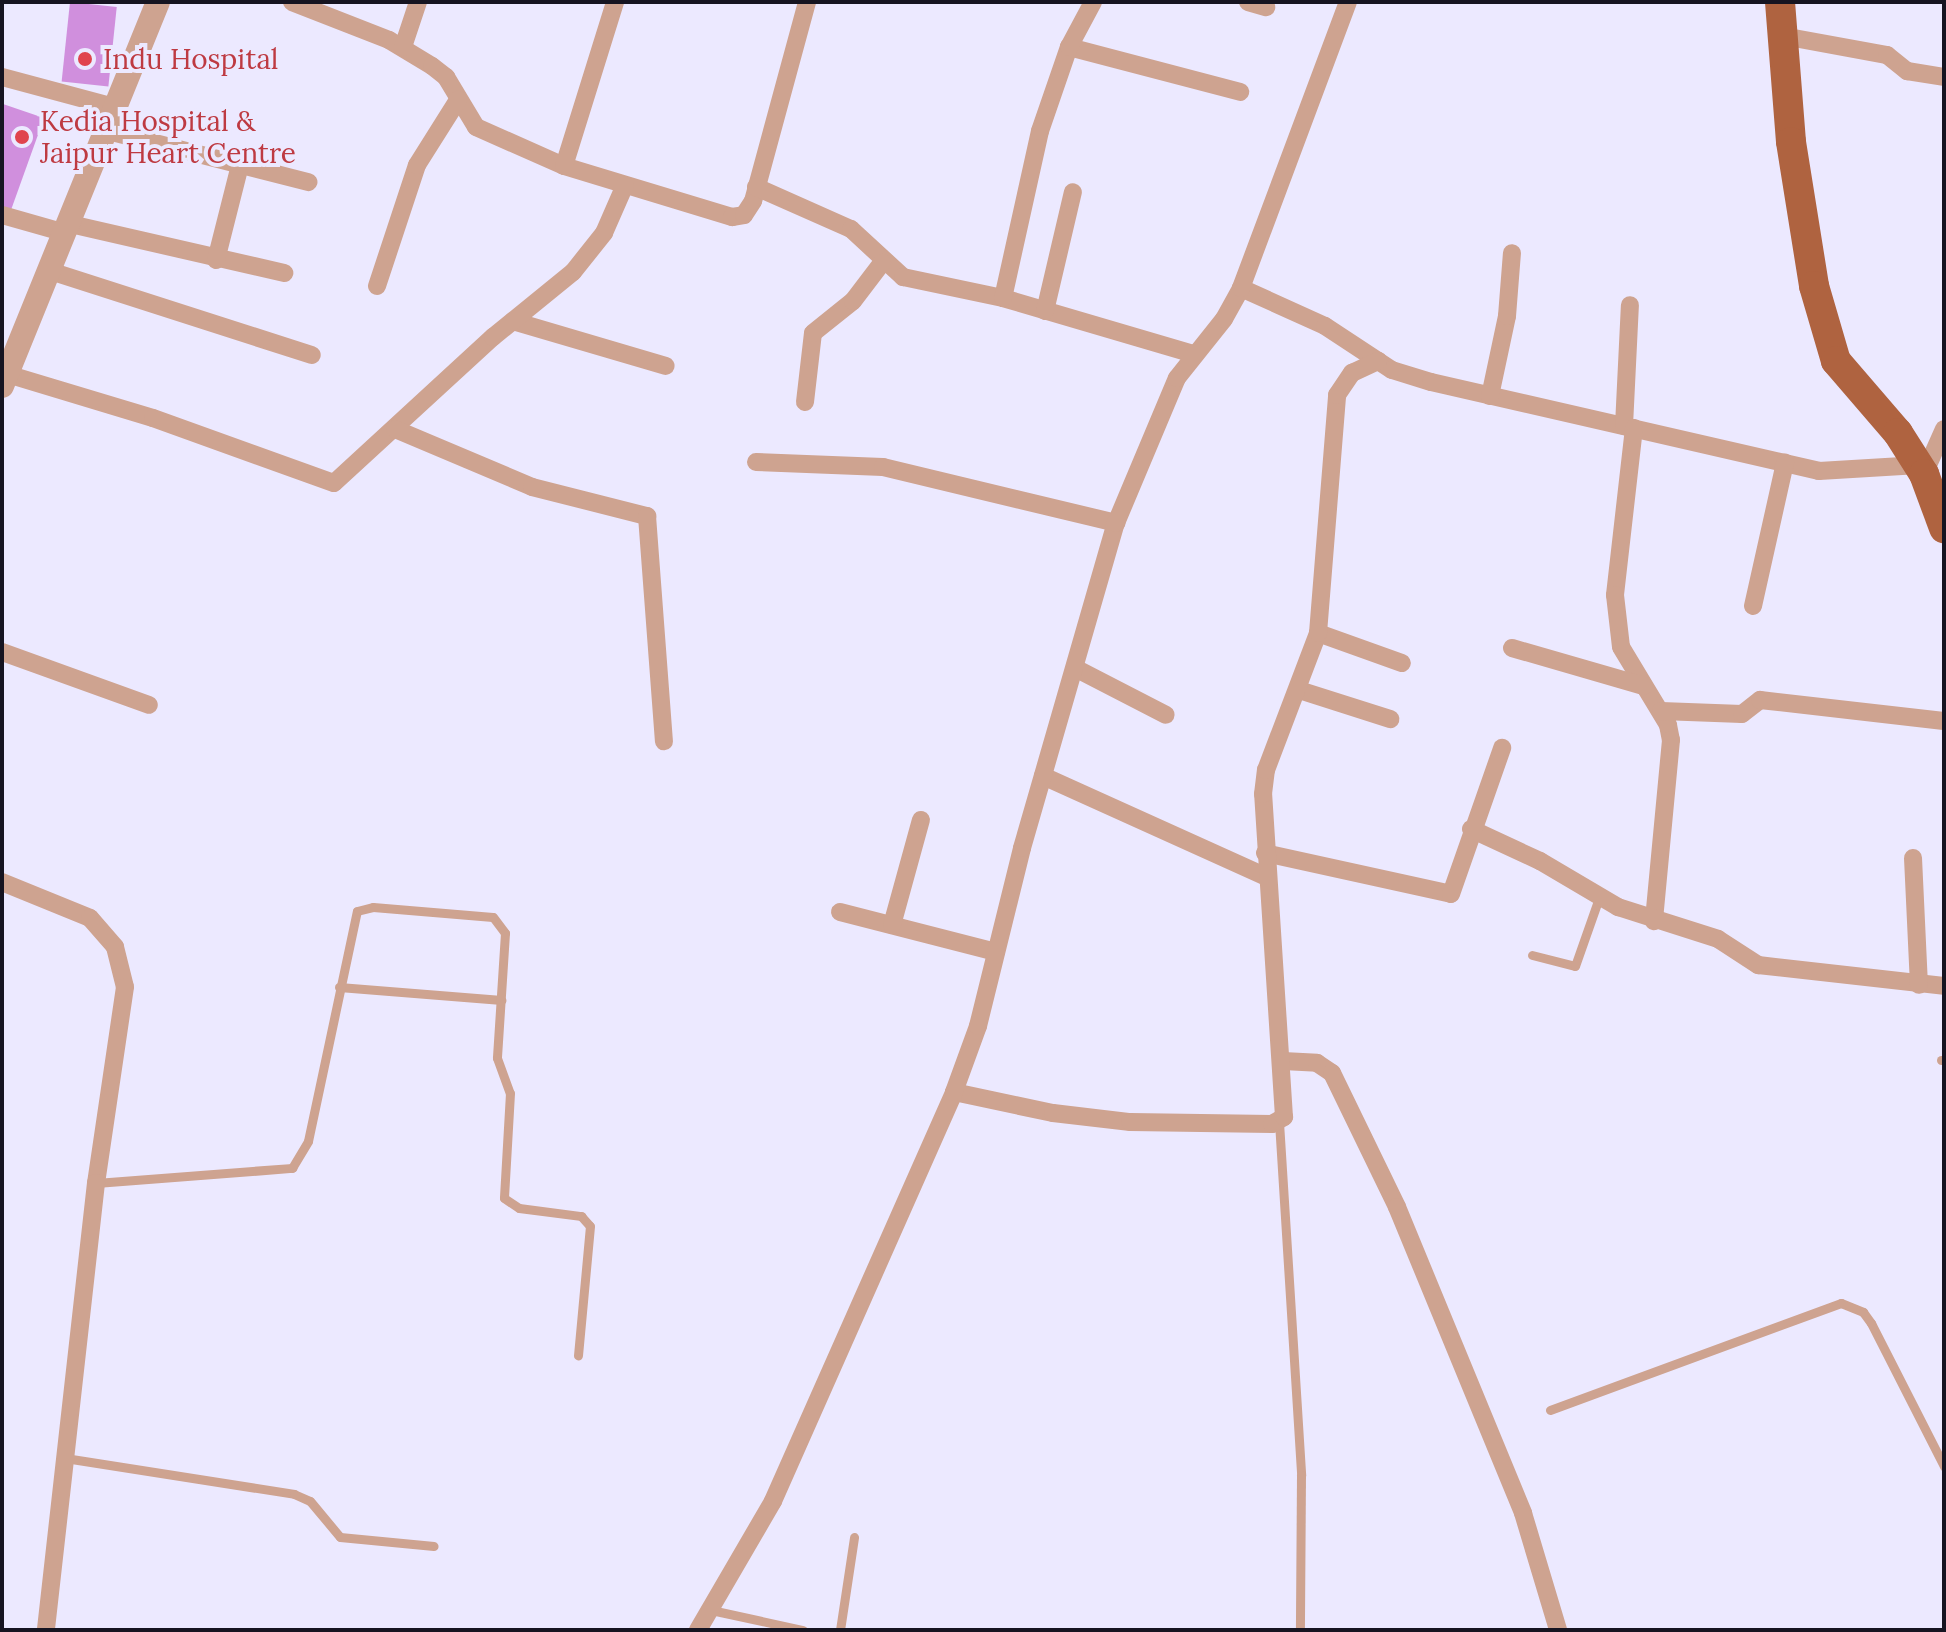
<!DOCTYPE html>
<style>
body{margin:0}
#map{position:relative;width:1946px;height:1632px;overflow:hidden;background:#ece9ff;font-family:Lora,serif}
div>[style]{position:absolute}
.building>*{inset:0;background:#d08fdd;transform-origin:0 0}
.service>*{height:9px;margin:-4.5px;padding:0 4.5px;transform-origin:4.5px;border-radius:4.5px;background:#cea390}
.minor>*{height:18px;margin:-9px;padding:0 9px;transform-origin:9px;border-radius:9px;background:#cea390}
.tertiary>*{height:24px;margin:-12px;padding:0 12px;transform-origin:12px;border-radius:12px;background:#cea390}
.primary>*{height:30px;margin:-15px;padding:0 15px;transform-origin:15px;border-radius:15px;background:#af6340}
.dots>*{width:22px;height:22px;translate:-50% -50%;box-sizing:border-box;border:4px solid #ece9ff;border-radius:50%}
span{translate:-50% -50%;white-space:nowrap;text-align:center;line-height:1.15;-webkit-text-stroke:8px #ece9ff;paint-order:stroke}
.health-label{font-size:28px;color:#be3a42}
.left{translate:0 -50%;text-align:left}
.frame{position:absolute;inset:0;border:4px solid #161421;pointer-events:none}
</style>
<div id="map">
<div class="building">
<div style="left:70px;top:2px;width:47px;height:80px;rotate:6deg"></div>
<div style="clip-path:polygon(3px 104px,44px 118px,11px 210px,2px 206px)"></div>
</div>
<div class="service">
<div style="left:1532px;top:955px;width:44px;rotate:14.3deg"></div>
<div style="left:1575px;top:966px;width:72px;rotate:-70.6deg"></div>
<div style="left:339px;top:987px;width:163px;rotate:4.6deg"></div>
<div style="left:1941px;top:1060px;width:3px"></div>
<div style="left:1279px;top:1122px;width:354px;rotate:86.4deg"></div>
<div style="left:1301px;top:1475px;width:155px;rotate:90.4deg"></div>
<div style="left:96px;top:1183px;width:197px;rotate:-4.4deg"></div>
<div style="left:292px;top:1168px;width:31px;rotate:-59deg"></div>
<div style="left:308px;top:1141px;width:235px;rotate:-78deg"></div>
<div style="left:357px;top:911px;width:16px;rotate:-14deg"></div>
<div style="left:373px;top:907px;width:120px;rotate:4.8deg"></div>
<div style="left:493px;top:917px;width:20px;rotate:53deg"></div>
<div style="left:505px;top:933px;width:125px;rotate:93.7deg"></div>
<div style="left:497px;top:1058px;width:37px;rotate:70deg"></div>
<div style="left:510px;top:1093px;width:105px;rotate:93.3deg"></div>
<div style="left:504px;top:1198px;width:18px;rotate:34deg"></div>
<div style="left:519px;top:1208px;width:63px;rotate:7.4deg"></div>
<div style="left:581px;top:1216px;width:13px;rotate:48deg"></div>
<div style="left:590px;top:1226px;width:130px;rotate:95.3deg"></div>
<div style="left:1550px;top:1410px;width:310px;rotate:-20.2deg"></div>
<div style="left:1841px;top:1303px;width:24px;rotate:22deg"></div>
<div style="left:1863px;top:1312px;width:14px;rotate:54deg"></div>
<div style="left:1871px;top:1323px;width:161px;rotate:63deg"></div>
<div style="left:65px;top:1458px;width:232px;rotate:8.9deg"></div>
<div style="left:294px;top:1494px;width:17px;rotate:24deg"></div>
<div style="left:310px;top:1501px;width:47px;rotate:50.2deg"></div>
<div style="left:340px;top:1537px;width:94px;rotate:5.5deg"></div>
<div style="left:711px;top:1610px;width:94px;rotate:12.3deg"></div>
<div style="left:840px;top:1630px;width:94px;rotate:-81.4deg"></div>
</div>
<div class="minor">
<div style="left:292px;top:2px;width:104px;rotate:21.4deg"></div>
<div style="left:389px;top:40px;width:50px;rotate:31.2deg"></div>
<div style="left:432px;top:66px;width:18px;rotate:38deg"></div>
<div style="left:446px;top:77px;width:58px;rotate:59deg"></div>
<div style="left:476px;top:127px;width:96px;rotate:23.9deg"></div>
<div style="left:564px;top:166px;width:176px;rotate:16.9deg"></div>
<div style="left:732px;top:217px;width:12px;rotate:-9deg"></div>
<div style="left:744px;top:215px;width:17px;rotate:-57deg"></div>
<div style="left:753px;top:201px;width:206px;rotate:-74.8deg"></div>
<div style="left:1248px;top:2px;width:19px;rotate:16deg"></div>
<div style="left:1783px;top:36px;width:106px;rotate:10.4deg"></div>
<div style="left:1887px;top:55px;width:26px;rotate:39deg"></div>
<div style="left:1907px;top:71px;width:37px;rotate:9deg"></div>
<div style="left:403px;top:47px;width:47px;rotate:-71.6deg"></div>
<div style="left:1069px;top:47px;width:177px;rotate:14.7deg"></div>
<div style="left:2px;top:77px;width:116px;rotate:15deg"></div>
<div style="left:104px;top:130px;width:211px;rotate:14.3deg"></div>
<div style="left:564px;top:166px;width:172px;rotate:-72.7deg"></div>
<div style="left:756px;top:187px;width:104px;rotate:23.9deg"></div>
<div style="left:851px;top:229px;width:71px;rotate:42.7deg"></div>
<div style="left:903px;top:277px;width:102px;rotate:11.9deg"></div>
<div style="left:1003px;top:298px;width:198px;rotate:16.4deg"></div>
<div style="left:2px;top:215px;width:62px;rotate:15.8deg"></div>
<div style="left:66px;top:223px;width:224px;rotate:12.9deg"></div>
<div style="left:216px;top:260px;width:98px;rotate:-75.8deg"></div>
<div style="left:47px;top:270px;width:278px;rotate:17.8deg"></div>
<div style="left:377px;top:286px;width:127px;rotate:-71.7deg"></div>
<div style="left:417px;top:165px;width:77px;rotate:-57.8deg"></div>
<div style="left:1241px;top:288px;width:92px;rotate:24.3deg"></div>
<div style="left:1325px;top:326px;width:80px;rotate:33.3deg"></div>
<div style="left:1392px;top:370px;width:41px;rotate:17.1deg"></div>
<div style="left:1431px;top:382px;width:398px;rotate:12.9deg"></div>
<div style="left:1819px;top:471px;width:100px;rotate:-3.4deg"></div>
<div style="left:1003px;top:298px;width:171px;rotate:-77.5deg"></div>
<div style="left:1040px;top:131px;width:89px;rotate:-71deg"></div>
<div style="left:1069px;top:47px;width:51px;rotate:-61.9deg"></div>
<div style="left:1045px;top:311px;width:122px;rotate:-76.8deg"></div>
<div style="left:513px;top:321px;width:159px;rotate:16.4deg"></div>
<div style="left:7px;top:374px;width:152px;rotate:16.8deg"></div>
<div style="left:153px;top:418px;width:192px;rotate:19.8deg"></div>
<div style="left:334px;top:483px;width:216px;rotate:-42.6deg"></div>
<div style="left:493px;top:337px;width:103px;rotate:-39.1deg"></div>
<div style="left:573px;top:272px;width:50px;rotate:-51.5deg"></div>
<div style="left:604px;top:233px;width:52px;rotate:-66.4deg"></div>
<div style="left:1490px;top:396px;width:82px;rotate:-78deg"></div>
<div style="left:1507px;top:316px;width:63px;rotate:-85.5deg"></div>
<div style="left:805px;top:402px;width:69px;rotate:-83.4deg"></div>
<div style="left:813px;top:333px;width:51px;rotate:-38.7deg"></div>
<div style="left:853px;top:301px;width:48px;rotate:-52.7deg"></div>
<div style="left:1624px;top:426px;width:121px;rotate:-87.2deg"></div>
<div style="left:1634px;top:428px;width:168px;rotate:96.5deg"></div>
<div style="left:1615px;top:595px;width:52px;rotate:83.4deg"></div>
<div style="left:1621px;top:647px;width:91px;rotate:58.9deg"></div>
<div style="left:1668px;top:725px;width:15px;rotate:79deg"></div>
<div style="left:1671px;top:740px;width:182px;rotate:95.4deg"></div>
<div style="left:395px;top:429px;width:149px;rotate:22.9deg"></div>
<div style="left:532px;top:487px;width:119px;rotate:14.2deg"></div>
<div style="left:647px;top:516px;width:226px;rotate:85.7deg"></div>
<div style="left:756px;top:462px;width:127px;rotate:2.3deg"></div>
<div style="left:883px;top:467px;width:240px;rotate:13.5deg"></div>
<div style="left:1924px;top:474px;width:49px;rotate:-66deg"></div>
<div style="left:1753px;top:606px;width:147px;rotate:-77.4deg"></div>
<div style="left:1318px;top:633px;width:89px;rotate:19.7deg"></div>
<div style="left:1512px;top:648px;width:137px;rotate:16.1deg"></div>
<div style="left:2px;top:652px;width:156px;rotate:19.8deg"></div>
<div style="left:1075px;top:668px;width:102px;rotate:27.3deg"></div>
<div style="left:1299px;top:690px;width:96px;rotate:17.7deg"></div>
<div style="left:1661px;top:711px;width:81px;rotate:2.1deg"></div>
<div style="left:1742px;top:714px;width:23px;rotate:-38deg"></div>
<div style="left:1760px;top:700px;width:185px;rotate:6.5deg"></div>
<div style="left:1043px;top:776px;width:246px;rotate:24.3deg"></div>
<div style="left:1471px;top:829px;width:76px;rotate:24.9deg"></div>
<div style="left:1540px;top:861px;width:91px;rotate:30.5deg"></div>
<div style="left:1618px;top:907px;width:105px;rotate:17.7deg"></div>
<div style="left:1718px;top:939px;width:48px;rotate:33deg"></div>
<div style="left:1758px;top:965px;width:187px;rotate:6.4deg"></div>
<div style="left:1265px;top:853px;width:190px;rotate:12.4deg"></div>
<div style="left:1451px;top:894px;width:155px;rotate:-70.7deg"></div>
<div style="left:1913px;top:858px;width:127px;rotate:87.3deg"></div>
<div style="left:2px;top:882px;width:95px;rotate:22.2deg"></div>
<div style="left:90px;top:918px;width:38px;rotate:49deg"></div>
<div style="left:115px;top:947px;width:41px;rotate:76deg"></div>
<div style="left:125px;top:987px;width:198px;rotate:98.4deg"></div>
<div style="left:96px;top:1183px;width:450px;rotate:96.4deg"></div>
<div style="left:840px;top:912px;width:161px;rotate:14.4deg"></div>
<div style="left:892px;top:925px;width:109px;rotate:-74.6deg"></div>
<div style="left:1283px;top:1061px;width:34px;rotate:3deg"></div>
<div style="left:1317px;top:1063px;width:18px;rotate:34deg"></div>
<div style="left:1332px;top:1073px;width:149px;rotate:64.1deg"></div>
<div style="left:1397px;top:1207px;width:331px;rotate:67.6deg"></div>
<div style="left:1523px;top:1513px;width:122px;rotate:73.3deg"></div>
<div style="left:954px;top:1092px;width:101px;rotate:12deg"></div>
<div style="left:1053px;top:1113px;width:78px;rotate:6.7deg"></div>
<div style="left:1130px;top:1122px;width:142px;rotate:0.8deg"></div>
<div style="left:1272px;top:1124px;width:14px;rotate:-30deg"></div>
<div style="left:1284px;top:1117px;width:324px;rotate:-93.7deg"></div>
<div style="left:1263px;top:794px;width:24px;rotate:-83deg"></div>
<div style="left:1266px;top:770px;width:147px;rotate:-69.2deg"></div>
<div style="left:1318px;top:633px;width:239px;rotate:-85.4deg"></div>
<div style="left:1337px;top:395px;width:27px;rotate:-56deg"></div>
<div style="left:1352px;top:373px;width:29px;rotate:-25deg"></div>
<div style="left:698px;top:1630px;width:149px;rotate:-59.8deg"></div>
<div style="left:773px;top:1501px;width:447px;rotate:-66.1deg"></div>
<div style="left:954px;top:1092px;width:70px;rotate:-70deg"></div>
<div style="left:978px;top:1026px;width:183px;rotate:-76.1deg"></div>
<div style="left:1022px;top:848px;width:338px;rotate:-73.9deg"></div>
<div style="left:1116px;top:523px;width:157px;rotate:-67.2deg"></div>
<div style="left:1177px;top:378px;width:75px;rotate:-51.5deg"></div>
<div style="left:1224px;top:319px;width:35px;rotate:-61deg"></div>
<div style="left:1241px;top:288px;width:305px;rotate:-69.5deg"></div>
</div>
<div class="tertiary">
<div style="left:2px;top:386px;width:414px;rotate:-67.9deg"></div>
</div>
<div class="primary">
<div style="left:1780px;top:2px;width:140px;rotate:85.5deg"></div>
<div style="left:1791px;top:142px;width:146px;rotate:80.9deg"></div>
<div style="left:1814px;top:286px;width:78px;rotate:73.7deg"></div>
<div style="left:1836px;top:361px;width:95px;rotate:49.3deg"></div>
<div style="left:1898px;top:433px;width:49px;rotate:57.6deg"></div>
<div style="left:1924px;top:474px;width:58px;rotate:69.7deg"></div>
</div>
<div class="dots">
<div style="left:85px;top:59px;background:#e0444e"></div>
<div style="left:22px;top:137px;background:#e0444e"></div>
</div>
<div class="health-label">
<span class="left" style="left:103px;top:59px">Indu Hospital</span>
<span class="left" style="left:40px;top:137px">Kedia Hospital &amp;<br>Jaipur Heart Centre</span>
</div>
<div class="frame"></div>
</div>
